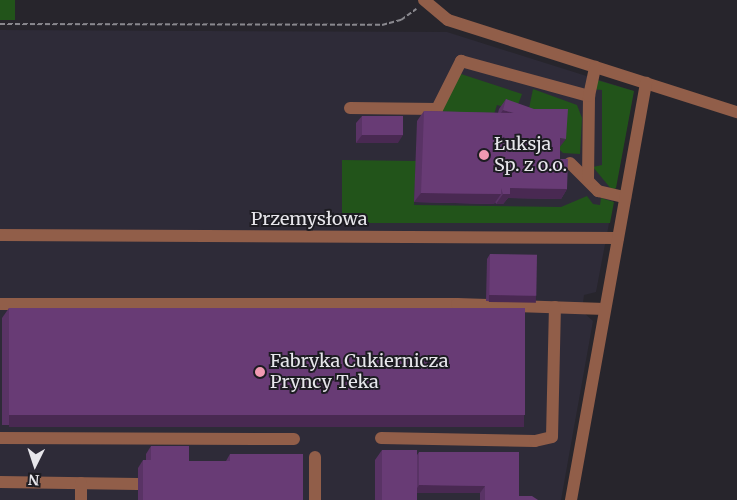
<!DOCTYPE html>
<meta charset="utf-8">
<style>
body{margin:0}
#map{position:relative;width:737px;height:500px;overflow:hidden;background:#27252c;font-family:Merriweather,serif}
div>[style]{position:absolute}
.built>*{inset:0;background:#2e2b38}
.green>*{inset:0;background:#22541a;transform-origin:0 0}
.path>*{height:2px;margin-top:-1px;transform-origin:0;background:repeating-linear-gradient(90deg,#89888e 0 5px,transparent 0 7.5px)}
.minor>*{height:12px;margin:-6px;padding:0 6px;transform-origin:6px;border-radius:6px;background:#915e49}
.wall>*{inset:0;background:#593365}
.shaded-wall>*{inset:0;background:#492952;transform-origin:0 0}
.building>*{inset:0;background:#683b75;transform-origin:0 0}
.dots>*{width:14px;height:14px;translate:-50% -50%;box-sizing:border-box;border:2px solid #1d1c22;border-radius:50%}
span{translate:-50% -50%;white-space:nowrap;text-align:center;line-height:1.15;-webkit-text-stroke:4px #1d1c22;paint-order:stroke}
.poi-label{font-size:18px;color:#e7e6eb}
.left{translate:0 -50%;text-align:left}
.street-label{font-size:18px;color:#e7e6eb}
.north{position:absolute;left:10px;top:440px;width:50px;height:50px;-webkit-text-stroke:4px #1d1c22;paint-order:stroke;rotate:184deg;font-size:14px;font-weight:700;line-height:20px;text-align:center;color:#e7e6eb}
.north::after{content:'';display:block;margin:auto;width:18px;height:22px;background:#e7e6eb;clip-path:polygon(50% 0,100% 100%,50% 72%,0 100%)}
</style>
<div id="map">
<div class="built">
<div style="clip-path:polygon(0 30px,447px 32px,634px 91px,596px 292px,584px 295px,582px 311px,593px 321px,561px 500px,0 500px)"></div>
</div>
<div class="green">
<div style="left:0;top:0;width:15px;height:20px"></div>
<div style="clip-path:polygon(458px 73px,522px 94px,516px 110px,497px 105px,491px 123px,436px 122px)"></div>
<div style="clip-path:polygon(597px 80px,634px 91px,616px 188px,612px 190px,593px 167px,602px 165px,602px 90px,592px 89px)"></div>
<div style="clip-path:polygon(533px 89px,577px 105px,582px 118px,580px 154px,563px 153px,527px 118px)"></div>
<div style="clip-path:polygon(342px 160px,416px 161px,414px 205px,561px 207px,587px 196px,593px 204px,600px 205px,601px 198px,614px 202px,610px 223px,354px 223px,354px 214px,342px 213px)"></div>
</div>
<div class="path">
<div style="left:0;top:24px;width:382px;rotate:0.1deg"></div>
<div style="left:382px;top:25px;width:20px;rotate:-15deg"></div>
<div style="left:401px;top:20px;width:19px;rotate:-36deg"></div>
</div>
<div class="minor">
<div style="left:424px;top:0;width:31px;rotate:40deg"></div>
<div style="left:448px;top:20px;width:303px;rotate:17.7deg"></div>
<div style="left:350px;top:108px;width:87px;rotate:0.7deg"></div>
<div style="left:437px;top:109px;width:54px;rotate:-63.4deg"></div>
<div style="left:461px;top:61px;width:133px;rotate:15.3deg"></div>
<div style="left:570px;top:163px;width:40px;rotate:45deg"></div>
<div style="left:598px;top:191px;width:28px;rotate:13deg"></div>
<div style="left:588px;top:179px;width:83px;rotate:-89.3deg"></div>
<div style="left:589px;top:96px;width:30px;rotate:-78deg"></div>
<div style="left:0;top:235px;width:618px;rotate:0.28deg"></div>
<div style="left:0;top:304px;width:457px"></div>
<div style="left:457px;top:304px;width:148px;rotate:1.9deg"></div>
<div style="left:0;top:438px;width:294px;rotate:0.2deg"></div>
<div style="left:381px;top:438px;width:154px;rotate:1.1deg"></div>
<div style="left:535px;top:441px;width:17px;rotate:-13deg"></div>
<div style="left:552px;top:437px;width:130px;rotate:-88.7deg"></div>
<div style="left:315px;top:457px;width:43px;rotate:90deg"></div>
<div style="left:0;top:482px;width:138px;rotate:0.8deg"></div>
<div style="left:81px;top:483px;width:17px;rotate:90deg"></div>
<div style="left:571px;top:500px;width:424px;rotate:-79.8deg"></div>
</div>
<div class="wall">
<div style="clip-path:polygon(506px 99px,560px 148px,560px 159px,567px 189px,561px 199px,508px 198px,503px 204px,496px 204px,495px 202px,494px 204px,414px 202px,417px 121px,424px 111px,498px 113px,499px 109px)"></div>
<div style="clip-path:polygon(362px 116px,398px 143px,356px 143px,356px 123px)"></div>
<div style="clip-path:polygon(490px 254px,536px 296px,532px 302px,486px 301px,487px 259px)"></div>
<div style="clip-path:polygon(9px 308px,518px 427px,2px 425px,2px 318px)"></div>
<div style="clip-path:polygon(151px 446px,189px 461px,226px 461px,230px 454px,303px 500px,138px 500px,138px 468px,143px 460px,146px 460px,146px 454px)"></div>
<div style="clip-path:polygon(382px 450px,417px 455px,419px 452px,519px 496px,538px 500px,480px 500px,480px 493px,417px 493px,417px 500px,375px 500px,375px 460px)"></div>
</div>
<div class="shaded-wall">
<div style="clip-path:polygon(503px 110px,514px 113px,496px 120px)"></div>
<div style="clip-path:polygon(362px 135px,403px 135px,398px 143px,356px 143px)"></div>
<div style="clip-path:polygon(560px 138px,566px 139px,559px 148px)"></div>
<div style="clip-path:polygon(510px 188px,567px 189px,561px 199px,508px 198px,503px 204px,496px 204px,503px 194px)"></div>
<div style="clip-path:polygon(421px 193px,501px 194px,494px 204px,414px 202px)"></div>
<div style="left:489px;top:295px;width:47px;height:7px;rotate:1deg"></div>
<div style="left:9px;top:415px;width:515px;height:12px"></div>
<div style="clip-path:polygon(419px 485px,485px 486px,480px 493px,414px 493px)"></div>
</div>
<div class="building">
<div style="clip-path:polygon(506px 99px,534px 109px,568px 109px,566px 139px,560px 138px,560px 159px,568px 159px,567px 189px,510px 188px,510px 194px,503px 194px,501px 188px,501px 194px,421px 193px,424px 111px,514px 113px,503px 110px)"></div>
<div style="left:362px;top:116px;width:41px;height:19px"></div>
<div style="left:490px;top:254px;width:47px;height:41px;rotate:1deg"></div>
<div style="left:9px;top:308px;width:516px;height:107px"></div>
<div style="clip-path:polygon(151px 446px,189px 446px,189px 461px,230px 461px,230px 454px,303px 454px,303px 500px,143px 500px,143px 460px,151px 460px)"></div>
<div style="left:382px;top:450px;width:35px;height:50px"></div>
<div style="clip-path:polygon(419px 452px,519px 452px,519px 496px,532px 496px,538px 500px,485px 500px,485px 486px,419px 485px)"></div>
</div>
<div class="dots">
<div style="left:484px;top:155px;background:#f19ab2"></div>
<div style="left:260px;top:372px;background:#f19ab2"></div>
</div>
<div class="poi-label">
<span class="left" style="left:494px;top:155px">Łuksja<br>Sp. z o.o.</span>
<span class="left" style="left:270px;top:372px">Fabryka Cukiernicza<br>Pryncy Teka</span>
</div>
<div class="street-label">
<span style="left:309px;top:219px">Przemysłowa</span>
</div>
<div class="north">N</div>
</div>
